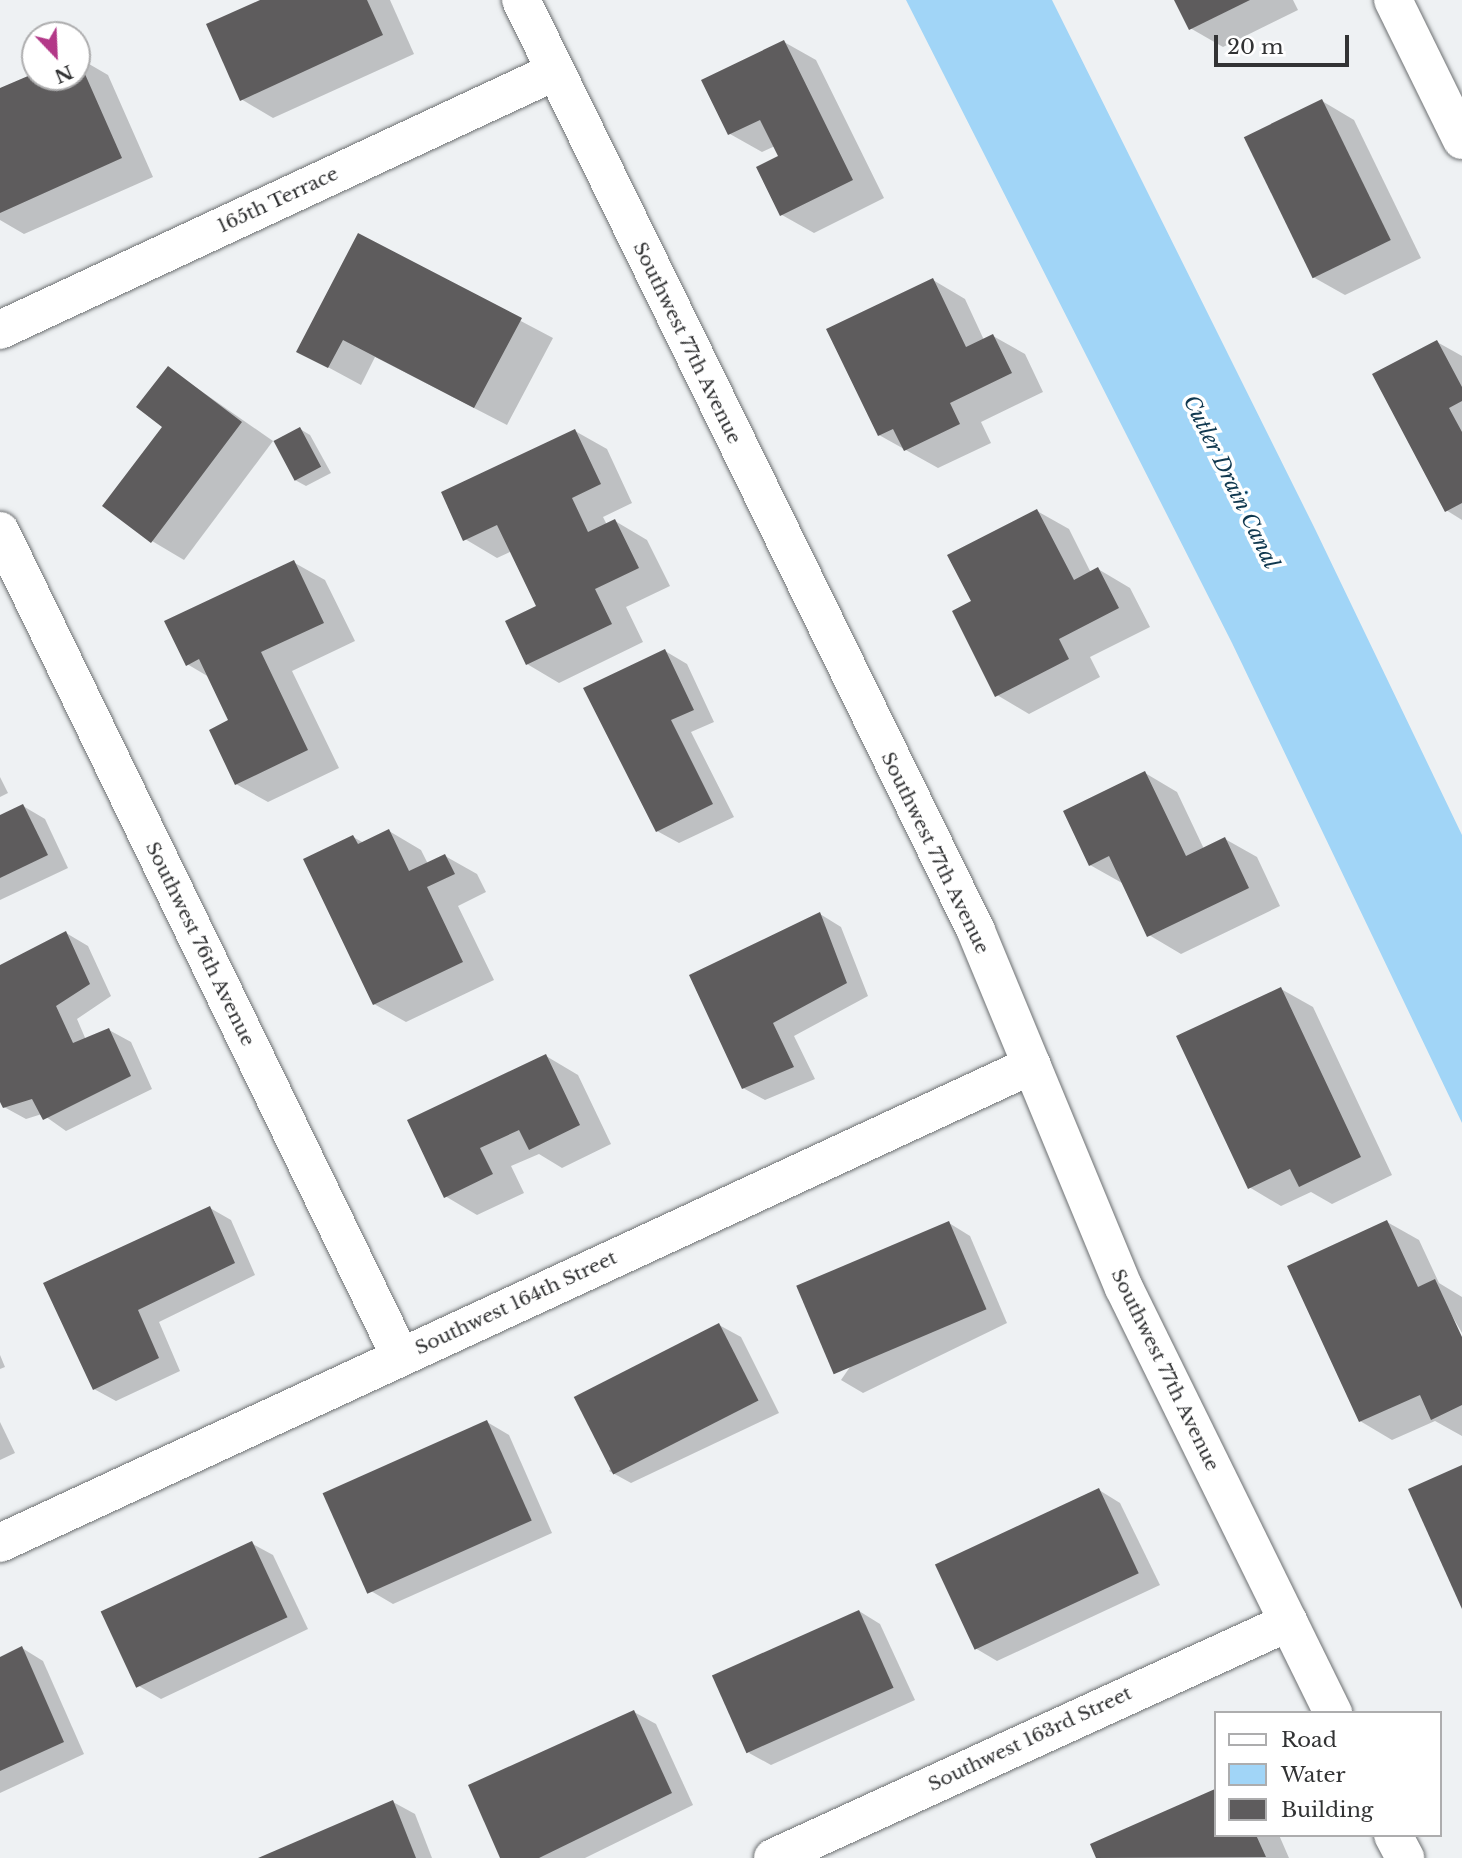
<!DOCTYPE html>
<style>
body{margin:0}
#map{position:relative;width:1462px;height:1858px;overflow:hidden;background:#eef1f3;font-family:"Libre Baskerville",serif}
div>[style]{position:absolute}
.water>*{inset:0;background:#a1d5f7}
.shadow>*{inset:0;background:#0003}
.building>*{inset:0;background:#5e5c5d;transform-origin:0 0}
.roads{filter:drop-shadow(0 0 2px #6d7072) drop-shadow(0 0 2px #6d7072)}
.minor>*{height:38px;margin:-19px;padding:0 19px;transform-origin:19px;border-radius:19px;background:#fff}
span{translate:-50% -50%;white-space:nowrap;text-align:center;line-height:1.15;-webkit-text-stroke:7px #fff;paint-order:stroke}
.street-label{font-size:19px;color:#323334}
.water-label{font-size:21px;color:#10384f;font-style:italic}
.legend{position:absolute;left:1214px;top:1711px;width:228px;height:126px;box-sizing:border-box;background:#fff;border:2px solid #adadae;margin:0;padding:9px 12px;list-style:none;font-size:21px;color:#323334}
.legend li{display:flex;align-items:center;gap:14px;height:35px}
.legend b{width:35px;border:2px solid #adadae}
.north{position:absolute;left:21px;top:21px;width:70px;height:70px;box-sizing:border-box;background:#fff;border:2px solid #adadae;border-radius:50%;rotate:157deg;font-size:19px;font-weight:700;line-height:28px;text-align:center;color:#323334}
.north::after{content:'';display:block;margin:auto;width:24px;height:32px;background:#b33888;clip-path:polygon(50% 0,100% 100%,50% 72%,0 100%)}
.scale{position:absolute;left:1214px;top:35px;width:135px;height:32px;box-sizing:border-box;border:4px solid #323334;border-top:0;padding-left:9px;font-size:21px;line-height:24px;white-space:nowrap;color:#323334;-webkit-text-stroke:5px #fff;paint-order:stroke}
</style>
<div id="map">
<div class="water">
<div style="clip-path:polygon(906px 0,1052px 0,1315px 529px,1462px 835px,1462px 1123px,1232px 643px)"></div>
</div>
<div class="shadow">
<div style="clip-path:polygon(264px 0,390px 0,414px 54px,273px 118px,241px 99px)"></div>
<div style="clip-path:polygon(1176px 0,1293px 0,1298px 10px,1223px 47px,1190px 28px)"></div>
<div style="clip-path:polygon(784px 42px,816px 60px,884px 198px,814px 233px,782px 215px,780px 156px,775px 146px,762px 152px,730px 134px)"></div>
<div style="clip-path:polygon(77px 57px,108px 75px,153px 177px,24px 234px,0 220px,0 90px,35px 74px,77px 77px)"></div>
<div style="clip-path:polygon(1322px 101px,1354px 120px,1421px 258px,1345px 295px,1313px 277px)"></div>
<div style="clip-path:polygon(359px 236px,553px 338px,507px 425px,375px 357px,361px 385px,298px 351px)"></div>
<div style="clip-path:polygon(933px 280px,965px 299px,984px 340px,993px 336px,1025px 354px,1043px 392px,981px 422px,991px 443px,938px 468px,879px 435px)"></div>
<div style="clip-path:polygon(1437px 342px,1462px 356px,1462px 520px,1446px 510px)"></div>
<div style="clip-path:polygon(168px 368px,273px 441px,184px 560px,152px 541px)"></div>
<div style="clip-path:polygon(300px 429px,310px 435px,331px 473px,306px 486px,295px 480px)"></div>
<div style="clip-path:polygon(575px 431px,607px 449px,632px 503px,603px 517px,607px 525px,615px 521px,647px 540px,670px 586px,626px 607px,643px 642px,559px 683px,527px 664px,538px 607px,512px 551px,497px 558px,465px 539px)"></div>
<div style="clip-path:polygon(1037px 511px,1069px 529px,1091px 573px,1098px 569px,1130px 588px,1150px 627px,1090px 657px,1100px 677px,1029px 714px,997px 695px)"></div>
<div style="clip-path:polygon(293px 562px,325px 580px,355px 641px,292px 671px,339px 768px,268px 802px,236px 784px,230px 721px,209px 677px,187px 664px)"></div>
<div style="clip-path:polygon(665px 651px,687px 664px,714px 722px,691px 732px,734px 817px,679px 843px,657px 831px)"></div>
<div style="clip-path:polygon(1145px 773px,1177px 792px,1204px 849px,1225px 839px,1257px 857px,1280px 906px,1181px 954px,1149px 935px,1122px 883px,1090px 865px)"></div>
<div style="clip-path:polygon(0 777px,8px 793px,0 797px)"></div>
<div style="clip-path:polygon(23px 806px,45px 819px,68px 868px,0 900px,0 817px)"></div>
<div style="clip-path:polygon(389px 831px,421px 850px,428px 864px,445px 856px,477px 874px,486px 892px,458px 906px,494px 980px,406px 1022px,374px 1004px,353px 837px,364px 843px)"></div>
<div style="clip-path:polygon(820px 914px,841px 927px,868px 996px,794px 1036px,815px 1079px,765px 1100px,743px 1088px)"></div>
<div style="clip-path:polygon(66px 933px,88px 946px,111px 996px,77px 1019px,86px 1040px,109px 1030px,131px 1042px,152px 1089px,66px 1131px,42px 1114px,26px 1119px,4px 1107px,0 1098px,0 967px)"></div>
<div style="clip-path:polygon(1281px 989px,1313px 1007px,1392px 1175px,1332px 1204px,1311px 1192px,1281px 1206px,1249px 1187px)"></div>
<div style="clip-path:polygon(546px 1056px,578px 1075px,611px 1144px,562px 1168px,539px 1154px,511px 1166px,524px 1193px,477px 1215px,445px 1196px,410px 1121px)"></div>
<div style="clip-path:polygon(210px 1208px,231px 1220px,255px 1275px,159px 1322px,180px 1371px,116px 1401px,94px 1389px,46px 1284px)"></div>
<div style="clip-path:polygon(1387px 1222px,1419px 1240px,1439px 1283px,1462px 1297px,1462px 1333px,1444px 1302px,1462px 1341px,1462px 1436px,1435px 1421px,1392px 1440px,1360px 1421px)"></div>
<div style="clip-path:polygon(949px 1223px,970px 1236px,1007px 1323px,863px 1393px,841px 1380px)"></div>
<div style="clip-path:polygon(719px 1325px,741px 1337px,779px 1413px,631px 1483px,609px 1471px)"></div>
<div style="clip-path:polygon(0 1355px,5px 1367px,0 1369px)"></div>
<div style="clip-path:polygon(0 1422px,15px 1453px,0 1460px)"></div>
<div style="clip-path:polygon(487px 1422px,509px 1435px,552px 1533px,393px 1604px,371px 1591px)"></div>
<div style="clip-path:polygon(1099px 1490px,1120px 1503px,1160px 1585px,997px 1661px,975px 1648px)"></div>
<div style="clip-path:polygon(251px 1543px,273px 1555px,308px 1629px,161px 1699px,139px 1686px)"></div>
<div style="clip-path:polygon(859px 1611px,880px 1624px,915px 1700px,771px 1765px,749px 1753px)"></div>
<div style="clip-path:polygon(22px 1648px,43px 1661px,84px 1754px,0 1793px,0 1659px)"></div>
<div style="clip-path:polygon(634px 1712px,656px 1724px,693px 1805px,585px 1858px,502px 1858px)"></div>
<div style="clip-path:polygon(1215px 1791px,1215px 1835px,1279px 1835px,1289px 1858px,1098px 1858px,1092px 1845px)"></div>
<div style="clip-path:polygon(393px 1802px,415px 1814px,432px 1858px,262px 1858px)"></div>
</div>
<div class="building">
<div style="clip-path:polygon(260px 0,367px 0,383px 35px,240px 101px,206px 24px)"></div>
<div style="clip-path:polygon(1174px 0,1250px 0,1189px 30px)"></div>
<div style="clip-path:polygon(784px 40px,853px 180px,780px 216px,756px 167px,778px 156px,760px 120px,728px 135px,701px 80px)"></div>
<div style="clip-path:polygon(77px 56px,122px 158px,0 213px,0 88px,35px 73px,35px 77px,77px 77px)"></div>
<div style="left:1322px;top:99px;width:157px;height:87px;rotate:64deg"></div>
<div style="clip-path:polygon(358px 233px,522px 318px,474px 408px,343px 340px,328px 368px,296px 352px)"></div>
<div style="clip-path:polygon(933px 278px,966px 347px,993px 334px,1012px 373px,950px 403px,960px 424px,904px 451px,893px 429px,878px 436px,826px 329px)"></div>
<div style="clip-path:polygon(1437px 340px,1462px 387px,1462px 401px,1449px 408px,1462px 432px,1462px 503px,1445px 512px,1372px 374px)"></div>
<div style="clip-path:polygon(168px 366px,242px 422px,151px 543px,102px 506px,162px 427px,136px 407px)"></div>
<div style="left:300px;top:427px;width:45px;height:30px;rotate:62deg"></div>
<div style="clip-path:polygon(575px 429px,601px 484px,572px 498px,588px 532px,615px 519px,639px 568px,595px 589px,612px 624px,526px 665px,505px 621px,536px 606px,497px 525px,463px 541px,441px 492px)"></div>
<div style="clip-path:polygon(1037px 509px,1074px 580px,1098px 567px,1119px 608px,1059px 639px,1069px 659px,995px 697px,952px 611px,971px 601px,947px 555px)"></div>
<div style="clip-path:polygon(294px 560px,324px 623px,261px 652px,308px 750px,235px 785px,209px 730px,228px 720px,199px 659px,186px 666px,164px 621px)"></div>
<div style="clip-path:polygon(665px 649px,694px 710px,671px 720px,713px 804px,656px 832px,583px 688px)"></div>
<div style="clip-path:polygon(1145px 771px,1186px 856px,1225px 837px,1249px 888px,1147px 937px,1109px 856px,1089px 866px,1063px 811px)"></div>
<div style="clip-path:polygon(23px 804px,48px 855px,0 878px,0 815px)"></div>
<div style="clip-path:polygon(389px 829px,409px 871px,445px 854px,455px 874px,427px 887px,463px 962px,373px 1005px,303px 859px,353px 835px,358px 844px)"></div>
<div style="clip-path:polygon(820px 912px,847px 983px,773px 1023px,794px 1067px,742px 1089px,689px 975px)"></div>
<div style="clip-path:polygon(66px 931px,90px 984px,56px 1006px,73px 1043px,109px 1028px,131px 1076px,43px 1120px,32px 1099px,3px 1108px,0 1102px,0 965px)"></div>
<div style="clip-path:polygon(1281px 987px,1361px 1157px,1299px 1187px,1290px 1169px,1248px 1189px,1176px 1036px)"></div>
<div style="clip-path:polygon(546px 1054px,580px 1125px,529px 1150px,519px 1130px,480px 1148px,493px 1174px,444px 1198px,407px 1120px)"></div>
<div style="clip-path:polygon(210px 1206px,235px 1263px,138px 1310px,159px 1358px,93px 1390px,43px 1283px)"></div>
<div style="clip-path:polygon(1387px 1220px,1418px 1287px,1435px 1279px,1462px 1337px,1462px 1405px,1431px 1420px,1420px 1395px,1359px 1422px,1287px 1266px)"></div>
<div style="left:949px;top:1221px;width:96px;height:166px;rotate:67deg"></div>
<div style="left:719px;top:1323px;width:87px;height:163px;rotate:63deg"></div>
<div style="left:487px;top:1420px;width:110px;height:180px;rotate:66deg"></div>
<div style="clip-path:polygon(1462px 1465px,1462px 1609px,1408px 1489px)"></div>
<div style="left:1099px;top:1488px;width:94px;height:181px;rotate:65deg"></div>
<div style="left:252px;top:1541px;width:84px;height:167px;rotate:65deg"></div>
<div style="left:859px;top:1610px;width:85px;height:161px;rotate:66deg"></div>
<div style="clip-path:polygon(22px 1646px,64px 1742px,0 1771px,0 1657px)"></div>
<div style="clip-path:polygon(634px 1710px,672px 1793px,539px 1858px,500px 1858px,468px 1785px)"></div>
<div style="clip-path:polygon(1215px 1789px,1215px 1835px,1256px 1835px,1266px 1857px,1096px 1858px,1090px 1844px)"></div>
<div style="clip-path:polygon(393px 1800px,416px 1858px,258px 1858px)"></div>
</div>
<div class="roads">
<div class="minor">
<div style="left:521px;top:0;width:1036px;rotate:63.95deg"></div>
<div style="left:976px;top:931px;width:386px;rotate:67.5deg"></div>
<div style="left:1124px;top:1288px;width:474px;rotate:63.8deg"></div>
<div style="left:1393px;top:0;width:156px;rotate:63.8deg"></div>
<div style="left:0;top:330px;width:613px;rotate:-24.98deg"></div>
<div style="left:0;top:531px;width:917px;rotate:64.13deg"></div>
<div style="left:0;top:1543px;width:1137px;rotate:-24.85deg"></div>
<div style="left:1393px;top:1835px;width:26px;rotate:62deg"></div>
<div style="left:773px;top:1858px;width:567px;rotate:-24.58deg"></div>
</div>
</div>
<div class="street-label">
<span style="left:278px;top:200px;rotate:-25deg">165th Terrace</span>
<span style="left:687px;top:343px;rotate:64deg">Southwest 77th Avenue</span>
<span style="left:935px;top:853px;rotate:64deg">Southwest 77th Avenue</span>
<span style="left:200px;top:944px;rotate:64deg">Southwest 76th Avenue</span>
<span style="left:516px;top:1303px;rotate:-25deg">Southwest 164th Street</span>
<span style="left:1165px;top:1370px;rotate:64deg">Southwest 77th Avenue</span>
<span style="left:1030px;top:1739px;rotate:-25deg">Southwest 163rd Street</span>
</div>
<div class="water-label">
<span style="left:1231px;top:482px;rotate:64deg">Cutler Drain Canal</span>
</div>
<ul class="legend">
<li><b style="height:9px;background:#fff"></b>Road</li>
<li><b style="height:19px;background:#a1d5f7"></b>Water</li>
<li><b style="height:19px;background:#5e5c5d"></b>Building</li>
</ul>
<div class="north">N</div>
<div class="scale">20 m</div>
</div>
